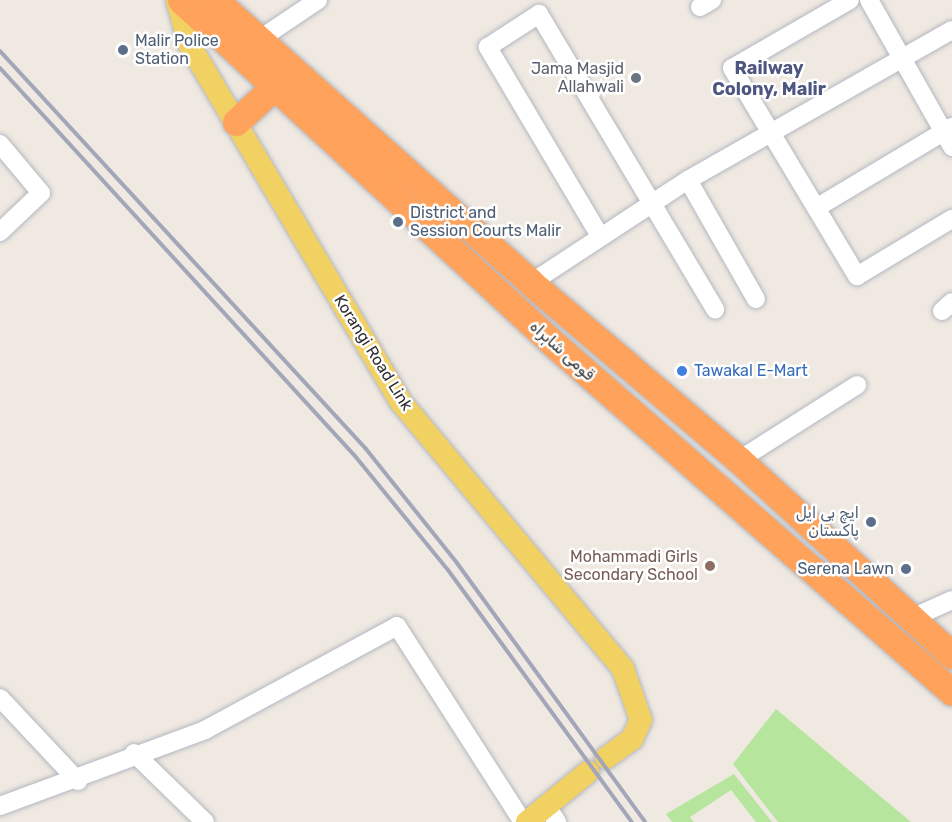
<!DOCTYPE html>
<meta charset="utf-8">
<style>
body{margin:0}
#map{position:relative;width:952px;height:822px;overflow:hidden;background:#efe9e1;font-family:Rubik,Vazirmatn,sans-serif}
div>[style]{position:absolute}
.green>*{inset:0;background:#b6e59e}
.roads{filter:drop-shadow(0 0 2px #b4b7c1) drop-shadow(0 0 2px #b4b7c1)}
.minor>*{height:18px;margin:-9px;padding:0 9px;transform-origin:9px;border-radius:9px;background:#fff}
.major>*{height:22px;margin:-11px;padding:0 11px;transform-origin:11px;border-radius:11px;background:#f2d163}
.highway>*{height:27px;margin:-13.5px;padding:0 13.5px;transform-origin:13.5px;border-radius:13.5px;background:#ffa35c}
.rail>*{height:4px;margin:-2px;padding:0 2px;transform-origin:2px;border-radius:2px;background:#a3a6b8}
.dots>*{width:16px;height:16px;translate:-50% -50%;box-sizing:border-box;border:3px solid #fff;border-radius:50%}
span{translate:-50% -50%;white-space:nowrap;text-align:center;line-height:1.15;-webkit-text-stroke:5px #fff;paint-order:stroke}
.service-label{font-size:16px;color:#4e5e75}
.left{translate:0 -50%;text-align:left}
.right{translate:-100% -50%;text-align:right}
.worship-label{font-size:16px;color:#5b616d}
.street-label{font-size:16px;color:#2e2e2e}
.shop-label{font-size:16px;color:#366cbe}
.education-label{font-size:16px;color:#785e54}
.neighbourhood-label{font-size:18px;color:#4d5680;font-weight:700}
</style>
<div id="map">
<div class="green">
<div style="clip-path:polygon(776px 709px,911px 822px,778px 822px,733px 764px)"></div>
<div style="clip-path:polygon(734px 774px,772px 822px,756px 822px,731px 790px,690px 817px,694px 822px,672px 822px,666px 814px)"></div>
</div>
<div class="roads">
<div class="minor">
<div style="left:850px;top:0;width:136px;rotate:150deg"></div>
<div style="left:732px;top:68px;width:243px;rotate:59deg"></div>
<div style="left:857px;top:276px;width:111px;rotate:-31deg"></div>
<div style="left:869px;top:0;width:169px;rotate:60.5deg"></div>
<div style="left:700px;top:7px;width:14px;rotate:-30deg"></div>
<div style="left:260px;top:39px;width:70px;rotate:-33.9deg"></div>
<div style="left:0;top:144px;width:64px;rotate:50.1deg"></div>
<div style="left:41px;top:193px;width:57px;rotate:136.4deg"></div>
<div style="left:688px;top:180px;width:137px;rotate:60.3deg"></div>
<div style="left:816px;top:208px;width:158px;rotate:-30.8deg"></div>
<div style="left:600px;top:236px;width:220px;rotate:-120.7deg"></div>
<div style="left:488px;top:47px;width:61px;rotate:-32.9deg"></div>
<div style="left:539px;top:14px;width:344px;rotate:59.2deg"></div>
<div style="left:531px;top:283px;width:188px;rotate:-33.3deg"></div>
<div style="left:688px;top:180px;width:304px;rotate:-29.6deg"></div>
<div style="left:942px;top:311px;width:13px;rotate:-42deg"></div>
<div style="left:739px;top:460px;width:140px;rotate:-32.4deg"></div>
<div style="left:912px;top:618px;width:44px;rotate:-24.2deg"></div>
<div style="left:0;top:698px;width:114px;rotate:46.8deg"></div>
<div style="left:134px;top:753px;width:99px;rotate:44.2deg"></div>
<div style="left:0;top:806px;width:219px;rotate:-20.3deg"></div>
<div style="left:205px;top:730px;width:218px;rotate:-28.4deg"></div>
<div style="left:397px;top:626px;width:233px;rotate:57.3deg"></div>
<div style="left:547px;top:806px;width:19px;rotate:58deg"></div>
</div>
<div class="major">
<div style="left:177px;top:0;width:46px;rotate:74.7deg"></div>
<div style="left:189px;top:44px;width:415px;rotate:59.4deg"></div>
<div style="left:400px;top:401px;width:349px;rotate:50.2deg"></div>
<div style="left:623px;top:669px;width:54px;rotate:70.6deg"></div>
<div style="left:641px;top:720px;width:21px;rotate:115deg"></div>
<div style="left:632px;top:739px;width:32px;rotate:144deg"></div>
<div style="left:527px;top:822px;width:79px;rotate:-39.3deg"></div>
</div>
<div class="highway">
<div style="left:181px;top:0;width:509px;rotate:42.69deg"></div>
<div style="left:555px;top:345px;width:527px;rotate:41.16deg"></div>
<div style="left:215px;top:0;width:424px;rotate:41.8deg"></div>
<div style="left:531px;top:283px;width:273px;rotate:40.4deg"></div>
<div style="left:739px;top:460px;width:289px;rotate:42.5deg"></div>
<div style="left:236px;top:122px;width:52px;rotate:-42.6deg"></div>
</div>
</div>
<div class="rail">
<div style="left:0;top:51px;width:541px;rotate:47.4deg"></div>
<div style="left:366px;top:449px;width:146px;rotate:51.4deg"></div>
<div style="left:457px;top:563px;width:320px;rotate:54deg"></div>
<div style="left:0;top:68px;width:526px;rotate:47.54deg"></div>
<div style="left:355px;top:456px;width:147px;rotate:50.8deg"></div>
<div style="left:448px;top:570px;width:312px;rotate:53.9deg"></div>
</div>
<div class="dots">
<div style="left:123px;top:50px;background:#5c6f8a"></div>
<div style="left:636px;top:78px;background:#6b7280"></div>
<div style="left:398px;top:222px;background:#5c6f8a"></div>
<div style="left:682px;top:371px;background:#3f7fe0"></div>
<div style="left:871px;top:522px;background:#5c6f8a"></div>
<div style="left:710px;top:566px;background:#8d6e63"></div>
<div style="left:906px;top:569px;background:#5c6f8a"></div>
</div>
<div class="service-label">
<span class="left" style="left:135px;top:50px">Malir Police<br>Station</span>
<span class="left" style="left:410px;top:222px">District and<br>Session Courts Malir</span>
<span class="right" style="left:859px;top:522px">ایچ بی ایل<br>پاکستان</span>
<span class="right" style="left:894px;top:569px">Serena Lawn</span>
</div>
<div class="worship-label">
<span class="right" style="left:624px;top:78px">Jama Masjid<br>Allahwali</span>
</div>
<div class="street-label">
<span style="left:562px;top:351px;rotate:42deg">قومی شاہراہ</span>
<span style="left:373px;top:353px;rotate:58deg">Korangi Road Link</span>
</div>
<div class="shop-label">
<span class="left" style="left:694px;top:371px">Tawakal E-Mart</span>
</div>
<div class="education-label">
<span class="right" style="left:698px;top:566px">Mohammadi Girls<br>Secondary School</span>
</div>
<div class="neighbourhood-label">
<span style="left:769px;top:79px">Railway<br>Colony, Malir</span>
</div>
</div>
